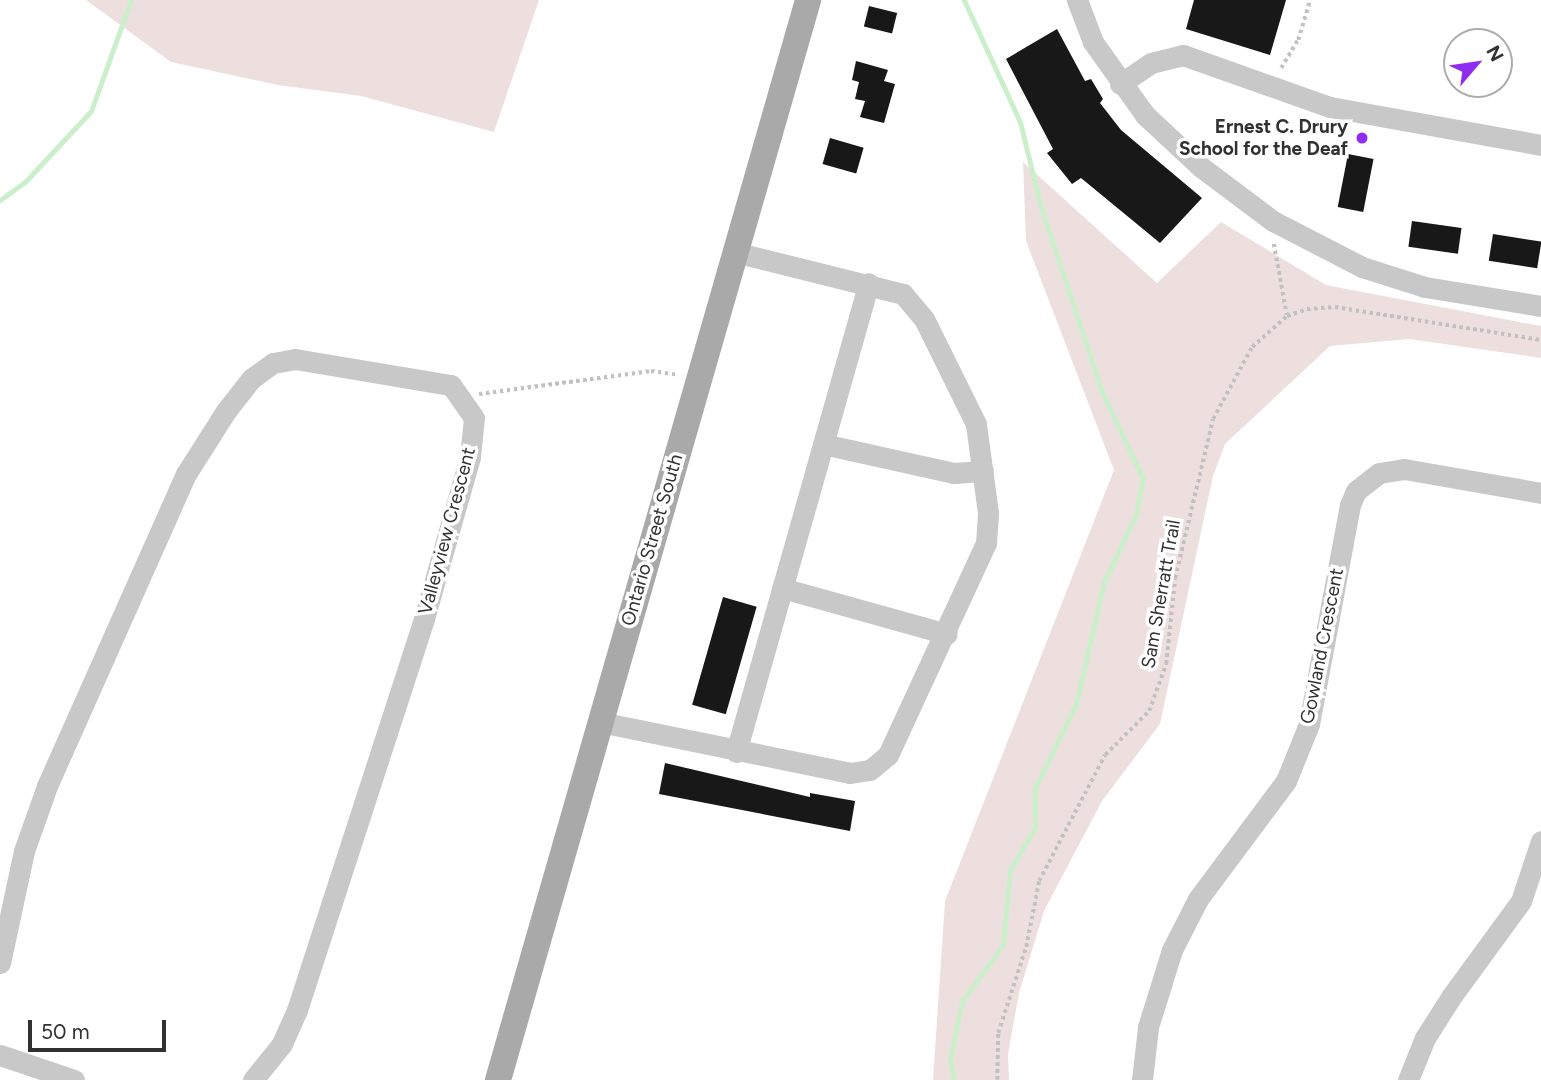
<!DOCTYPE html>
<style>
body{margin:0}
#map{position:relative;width:1541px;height:1080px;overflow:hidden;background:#fff;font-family:Figtree,sans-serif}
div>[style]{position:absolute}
.green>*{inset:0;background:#eedfdf}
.stream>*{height:5px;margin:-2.5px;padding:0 2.5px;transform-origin:2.5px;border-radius:2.5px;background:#cbefca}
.building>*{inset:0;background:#181818;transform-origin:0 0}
.path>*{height:3.5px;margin-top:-1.75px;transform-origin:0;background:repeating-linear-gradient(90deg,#c1c1c1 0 3.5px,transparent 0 7px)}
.minor>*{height:21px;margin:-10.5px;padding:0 10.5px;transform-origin:10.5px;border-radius:10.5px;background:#c8c8c8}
.major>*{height:26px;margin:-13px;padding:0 13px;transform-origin:13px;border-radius:13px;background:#a9a9a9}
.dots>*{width:19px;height:19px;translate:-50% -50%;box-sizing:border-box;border:4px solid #fff;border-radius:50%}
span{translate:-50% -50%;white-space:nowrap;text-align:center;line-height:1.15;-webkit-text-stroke:7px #fff;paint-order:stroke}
.poi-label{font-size:19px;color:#313131;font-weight:700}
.right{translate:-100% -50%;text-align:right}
.street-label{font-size:19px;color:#313131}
.north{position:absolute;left:1443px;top:28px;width:70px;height:70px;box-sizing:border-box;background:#fff;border:2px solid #adadad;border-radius:50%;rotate:61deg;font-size:19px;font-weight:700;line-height:28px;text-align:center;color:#313131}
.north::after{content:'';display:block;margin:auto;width:24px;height:32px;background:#902bf0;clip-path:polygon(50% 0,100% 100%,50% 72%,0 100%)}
.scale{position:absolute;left:28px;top:1020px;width:138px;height:32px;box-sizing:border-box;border:4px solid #313131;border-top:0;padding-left:9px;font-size:21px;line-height:24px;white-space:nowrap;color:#313131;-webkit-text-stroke:5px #fff;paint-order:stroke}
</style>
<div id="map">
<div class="green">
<div style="clip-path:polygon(86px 0,539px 0,494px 132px,361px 96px,278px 85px,171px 62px)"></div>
<div style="clip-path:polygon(1023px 162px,1157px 283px,1221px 222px,1326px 285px,1541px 326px,1541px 358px,1409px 339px,1330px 346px,1225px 444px,1213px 476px,1160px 724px,1102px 801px,1044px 911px,1019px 993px,1008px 1054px,1009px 1080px,933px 1080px,945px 901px,1114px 470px,1026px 241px)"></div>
</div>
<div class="stream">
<div style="left:0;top:200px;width:31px;rotate:-36deg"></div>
<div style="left:25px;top:182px;width:97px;rotate:-47.1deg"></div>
<div style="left:91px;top:111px;width:118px;rotate:-70.2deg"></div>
<div style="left:954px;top:1080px;width:20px;rotate:-101deg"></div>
<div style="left:950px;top:1060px;width:60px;rotate:-78.5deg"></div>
<div style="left:962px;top:1001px;width:69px;rotate:-53.8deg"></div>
<div style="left:1003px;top:945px;width:75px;rotate:-84.7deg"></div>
<div style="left:1010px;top:870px;width:50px;rotate:-59.8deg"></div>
<div style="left:1035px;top:827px;width:39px;rotate:-90deg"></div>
<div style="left:1035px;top:788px;width:93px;rotate:-64deg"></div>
<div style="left:1076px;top:704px;width:125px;rotate:-77.1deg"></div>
<div style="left:1104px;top:582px;width:75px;rotate:-64.8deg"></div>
<div style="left:1136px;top:514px;width:36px;rotate:-79deg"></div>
<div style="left:1143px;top:479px;width:96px;rotate:-115.2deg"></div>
<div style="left:1102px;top:392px;width:194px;rotate:-108.3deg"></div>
<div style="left:1041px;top:208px;width:89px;rotate:-103.7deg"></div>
<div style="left:1020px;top:122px;width:134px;rotate:-114.7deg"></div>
</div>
<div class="building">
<div style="clip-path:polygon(1194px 0,1286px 0,1270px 55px,1186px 29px)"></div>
<div style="left:869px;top:6px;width:29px;height:21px;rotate:14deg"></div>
<div style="clip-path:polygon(1057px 29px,1085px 81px,1091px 79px,1103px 99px,1100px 103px,1121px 130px,1202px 198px,1160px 243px,1081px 178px,1072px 184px,1047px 153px,1053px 149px,1006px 59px)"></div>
<div style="clip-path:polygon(856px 61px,888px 70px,884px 81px,895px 84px,884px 123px,860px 117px,865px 101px,855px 99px,859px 82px,852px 80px)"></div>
<div style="left:830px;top:138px;width:35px;height:27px;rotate:16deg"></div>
<div style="left:1348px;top:154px;width:26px;height:54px;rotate:11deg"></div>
<div style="left:1412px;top:221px;width:50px;height:26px;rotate:8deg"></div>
<div style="left:1493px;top:234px;width:49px;height:27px;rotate:9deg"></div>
<div style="left:723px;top:597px;width:35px;height:112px;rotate:16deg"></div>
<div style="clip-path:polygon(665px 763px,810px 797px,810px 793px,855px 801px,850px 831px,659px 794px)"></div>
</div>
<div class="path">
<div style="left:1281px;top:68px;width:33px;rotate:-59deg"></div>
<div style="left:1298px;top:40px;width:42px;rotate:-73.3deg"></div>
<div style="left:1274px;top:244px;width:72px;rotate:79.6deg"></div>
<div style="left:479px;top:394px;width:174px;rotate:-7.6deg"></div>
<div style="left:651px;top:371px;width:28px;rotate:8deg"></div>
<div style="left:997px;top:1080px;width:47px;rotate:-88.8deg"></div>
<div style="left:998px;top:1033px;width:90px;rotate:-72deg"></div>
<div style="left:1026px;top:947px;width:67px;rotate:-78.9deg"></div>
<div style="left:1039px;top:881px;width:142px;rotate:-62.4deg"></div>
<div style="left:1105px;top:755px;width:62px;rotate:-45deg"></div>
<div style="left:1149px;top:711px;width:50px;rotate:-70.1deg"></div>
<div style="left:1166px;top:664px;width:86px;rotate:-84deg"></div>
<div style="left:1175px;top:578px;width:163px;rotate:-76.6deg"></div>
<div style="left:1213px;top:419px;width:82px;rotate:-61.6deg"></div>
<div style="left:1252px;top:347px;width:47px;rotate:-41.5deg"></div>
<div style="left:1287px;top:316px;width:21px;rotate:-19deg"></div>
<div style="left:1307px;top:309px;width:28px;rotate:-4deg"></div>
<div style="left:1335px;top:307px;width:209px;rotate:9.1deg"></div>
</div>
<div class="minor">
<div style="left:1077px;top:0;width:45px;rotate:69.1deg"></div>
<div style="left:1093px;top:42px;width:90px;rotate:54.5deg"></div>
<div style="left:1145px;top:115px;width:76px;rotate:42.9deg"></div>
<div style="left:1201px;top:167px;width:90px;rotate:36.9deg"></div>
<div style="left:1273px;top:221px;width:100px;rotate:27.3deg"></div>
<div style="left:1362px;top:267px;width:66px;rotate:17.6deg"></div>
<div style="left:1425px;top:287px;width:118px;rotate:9.3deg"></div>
<div style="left:1120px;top:84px;width:37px;rotate:-34deg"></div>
<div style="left:1151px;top:63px;width:33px;rotate:-14deg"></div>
<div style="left:1183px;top:55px;width:156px;rotate:19.5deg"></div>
<div style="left:1330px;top:107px;width:214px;rotate:10.2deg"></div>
<div style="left:823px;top:444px;width:134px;rotate:12.5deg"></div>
<div style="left:954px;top:473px;width:29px;rotate:-4deg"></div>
<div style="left:782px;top:588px;width:171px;rotate:15.6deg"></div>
<div style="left:600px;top:722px;width:255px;rotate:11.5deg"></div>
<div style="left:850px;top:773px;width:20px;rotate:-9deg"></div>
<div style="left:870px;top:770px;width:23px;rotate:-40deg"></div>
<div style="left:888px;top:755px;width:234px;rotate:-65.2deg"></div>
<div style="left:986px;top:543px;width:30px;rotate:-86deg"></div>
<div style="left:988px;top:513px;width:90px;rotate:-97.7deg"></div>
<div style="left:976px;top:424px;width:117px;rotate:-116.3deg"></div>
<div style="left:924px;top:319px;width:33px;rotate:-130deg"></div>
<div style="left:903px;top:294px;width:173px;rotate:-166deg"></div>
<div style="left:736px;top:752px;width:487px;rotate:-74.2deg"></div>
<div style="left:0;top:963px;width:115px;rotate:-77.9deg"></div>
<div style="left:24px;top:851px;width:69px;rotate:-70.5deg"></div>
<div style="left:47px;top:786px;width:342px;rotate:-66deg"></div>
<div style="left:186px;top:474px;width:75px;rotate:-57.6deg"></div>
<div style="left:226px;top:411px;width:41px;rotate:-52deg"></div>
<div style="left:251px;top:379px;width:27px;rotate:-36deg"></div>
<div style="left:273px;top:363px;width:22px;rotate:-10deg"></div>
<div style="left:295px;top:359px;width:158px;rotate:9.5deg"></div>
<div style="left:451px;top:385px;width:40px;rotate:55.1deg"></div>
<div style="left:474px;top:418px;width:39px;rotate:96deg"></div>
<div style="left:470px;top:457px;width:168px;rotate:105.9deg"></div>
<div style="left:424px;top:619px;width:411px;rotate:108deg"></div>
<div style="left:297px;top:1010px;width:37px;rotate:114deg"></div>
<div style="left:282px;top:1044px;width:46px;rotate:128.9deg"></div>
<div style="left:0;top:1055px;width:78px;rotate:18.7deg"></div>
<div style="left:1142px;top:1080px;width:53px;rotate:-83.5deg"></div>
<div style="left:1148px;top:1027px;width:81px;rotate:-72.7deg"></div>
<div style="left:1172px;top:950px;width:57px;rotate:-63deg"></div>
<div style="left:1198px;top:899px;width:147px;rotate:-53.3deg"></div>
<div style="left:1286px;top:781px;width:61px;rotate:-68deg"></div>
<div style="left:1309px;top:724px;width:223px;rotate:-79.4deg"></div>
<div style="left:1350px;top:505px;width:15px;rotate:-67deg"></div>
<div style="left:1356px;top:491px;width:29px;rotate:-38deg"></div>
<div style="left:1379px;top:473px;width:25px;rotate:-9deg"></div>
<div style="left:1404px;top:469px;width:139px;rotate:9.9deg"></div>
<div style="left:1408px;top:1080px;width:45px;rotate:-68deg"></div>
<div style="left:1425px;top:1038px;width:49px;rotate:-57.6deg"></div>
<div style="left:1451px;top:997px;width:119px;rotate:-53.9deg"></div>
<div style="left:1521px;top:901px;width:63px;rotate:-71.6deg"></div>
</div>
<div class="major">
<div style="left:498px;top:1080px;width:1124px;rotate:-73.98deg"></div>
</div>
<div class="dots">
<div style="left:1362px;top:138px;background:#902bf0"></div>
</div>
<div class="poi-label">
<span class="right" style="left:1348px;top:138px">Ernest C. Drury<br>School for the Deaf</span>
</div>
<div class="street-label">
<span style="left:447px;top:531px;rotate:-75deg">Valleyview Crescent</span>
<span style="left:652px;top:540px;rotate:-74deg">Ontario Street South</span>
<span style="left:1161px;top:594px;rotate:-80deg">Sam Sherratt Trail</span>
<span style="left:1322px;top:646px;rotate:-79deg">Gowland Crescent</span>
</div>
<div class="north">N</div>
<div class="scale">50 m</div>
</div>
